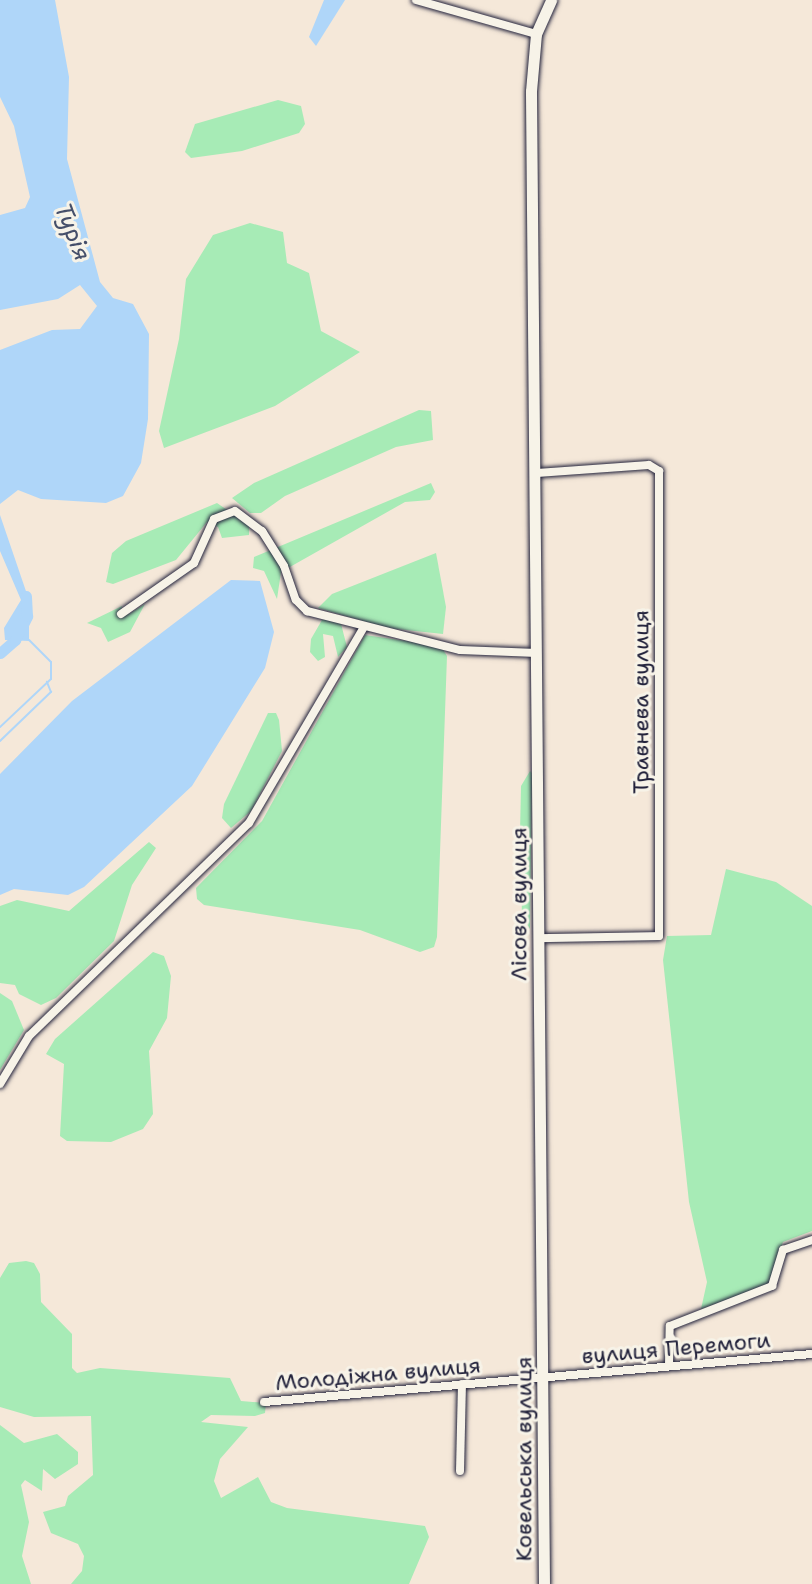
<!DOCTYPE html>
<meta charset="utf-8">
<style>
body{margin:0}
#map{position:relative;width:812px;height:1584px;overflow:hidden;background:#f5e8d9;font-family:"Shantell Sans",sans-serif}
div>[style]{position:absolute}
.green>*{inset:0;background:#a7ebb6}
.water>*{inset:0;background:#afd6f9}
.stream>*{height:2px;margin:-1px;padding:0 1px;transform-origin:1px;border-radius:1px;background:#afd6f9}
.river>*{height:11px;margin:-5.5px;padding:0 5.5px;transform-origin:5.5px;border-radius:5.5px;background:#afd6f9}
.roads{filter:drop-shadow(0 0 2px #22223b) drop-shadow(0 0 2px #22223b)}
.street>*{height:8px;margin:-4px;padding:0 4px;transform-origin:4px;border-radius:4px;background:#f7f3e8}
.secondary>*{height:11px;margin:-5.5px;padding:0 5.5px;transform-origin:5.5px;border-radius:5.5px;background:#f7f3e8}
span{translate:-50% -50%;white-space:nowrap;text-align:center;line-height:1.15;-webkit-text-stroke:6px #f7f3e8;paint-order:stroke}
.street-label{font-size:22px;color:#22223b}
.water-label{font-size:24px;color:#454f6a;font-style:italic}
</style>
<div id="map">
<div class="green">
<div style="clip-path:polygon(278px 100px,301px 106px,305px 124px,299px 133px,242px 151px,191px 158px,185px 152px,195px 124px)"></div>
<div style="clip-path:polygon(250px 223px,283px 232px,287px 263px,309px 273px,321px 331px,360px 352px,275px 406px,164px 448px,159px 431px,179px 339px,186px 279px,213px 235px)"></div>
<div style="clip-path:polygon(419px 410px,431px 411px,433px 440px,396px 447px,285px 496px,261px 513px,250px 513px,232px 498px,254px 483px)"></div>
<div style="clip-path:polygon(431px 483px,435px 492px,430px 500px,405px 502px,281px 572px,277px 599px,264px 571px,253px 568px,254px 557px)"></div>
<div style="clip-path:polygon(217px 503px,249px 525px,249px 535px,222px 538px,218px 527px,207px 522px,176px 560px,113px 584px,106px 582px,112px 553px,126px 541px)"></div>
<div style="clip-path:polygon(436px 553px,446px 607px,443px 634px,387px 628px,318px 608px,332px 594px)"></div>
<div style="clip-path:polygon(145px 604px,130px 632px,108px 642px,101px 628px,87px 623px,122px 606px,120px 616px,129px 614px)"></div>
<div style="clip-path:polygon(330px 617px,340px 620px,347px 647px,338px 657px,333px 636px,323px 634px,325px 657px,318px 661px,310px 652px,311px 639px,322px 620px)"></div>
<div style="clip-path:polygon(365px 635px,427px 644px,442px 648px,447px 656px,437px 937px,434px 947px,420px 952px,360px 930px,204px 905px,197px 899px,196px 888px,262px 821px)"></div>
<div style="clip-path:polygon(268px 713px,276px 713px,279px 720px,282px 751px,251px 811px,231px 828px,222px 818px,224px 804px)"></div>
<div style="clip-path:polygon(530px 771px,532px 773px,530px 929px,522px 916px,520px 833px,521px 786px)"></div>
<div style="clip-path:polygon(149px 842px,156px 848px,132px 885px,114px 941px,56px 998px,41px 1005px,19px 994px,15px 985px,0 983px,0 906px,17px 900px,69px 911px)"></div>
<div style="clip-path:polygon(726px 869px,776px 882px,812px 906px,812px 1231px,783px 1242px,768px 1285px,701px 1309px,707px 1282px,689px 1202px,663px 960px,667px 936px,711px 935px)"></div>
<div style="clip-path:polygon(153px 952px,164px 956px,171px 976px,167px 1018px,149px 1051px,153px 1114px,143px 1129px,111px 1142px,67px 1141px,60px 1136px,64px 1064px,46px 1054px,55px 1039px)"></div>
<div style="clip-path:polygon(0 993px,12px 1001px,24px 1030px,0 1070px)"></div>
<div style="clip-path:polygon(26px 1261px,34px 1263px,40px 1274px,41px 1302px,72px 1334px,72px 1368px,77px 1373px,100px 1368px,230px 1378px,241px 1401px,266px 1403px,265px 1413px,255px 1416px,211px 1415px,201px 1422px,248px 1427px,220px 1459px,214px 1481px,221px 1498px,258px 1477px,271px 1502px,287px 1508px,425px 1526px,429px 1537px,409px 1584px,71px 1584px,82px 1571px,84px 1556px,78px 1544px,51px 1533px,43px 1512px,65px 1506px,68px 1496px,93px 1475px,91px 1416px,34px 1417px,0 1407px,0 1278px,9px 1263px)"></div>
<div style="clip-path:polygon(0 1425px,24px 1443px,57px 1434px,78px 1452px,78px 1464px,55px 1479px,43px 1469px,42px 1491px,25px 1480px,21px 1485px,29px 1522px,22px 1556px,31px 1584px,0 1584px)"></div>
</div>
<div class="water">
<div style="clip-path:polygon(0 0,55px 0,69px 77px,67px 159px,100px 282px,113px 298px,133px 304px,149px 334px,148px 419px,141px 463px,123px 496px,106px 503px,41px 499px,18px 490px,0 504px,0 350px,52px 330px,80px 329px,97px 306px,80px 285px,58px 299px,0 310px,0 215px,25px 208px,30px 197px,14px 126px,0 97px)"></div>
<div style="clip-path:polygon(324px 0,345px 0,316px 46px,309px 37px)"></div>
<div style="clip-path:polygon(0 515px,29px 600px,29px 641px,5px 640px,4px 628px,21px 600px,0 551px)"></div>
<div style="clip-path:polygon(231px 580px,260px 581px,274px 632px,265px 668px,192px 786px,84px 887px,68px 895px,14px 889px,0 895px,0 774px,72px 701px)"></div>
</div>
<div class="stream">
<div style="left:0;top:727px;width:70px;rotate:-43.3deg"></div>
<div style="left:51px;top:679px;width:17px;rotate:-90deg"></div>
<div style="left:51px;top:662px;width:31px;rotate:-135deg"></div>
<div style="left:0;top:741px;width:71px;rotate:-43.9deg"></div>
<div style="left:51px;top:692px;width:11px;rotate:-112deg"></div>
</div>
<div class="river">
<div style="left:0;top:653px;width:20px;rotate:-41deg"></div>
<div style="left:15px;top:640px;width:27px;rotate:-63deg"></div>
<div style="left:27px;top:616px;width:20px;rotate:-93deg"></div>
</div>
<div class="roads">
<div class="street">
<div style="left:416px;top:0;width:125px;rotate:15.8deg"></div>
<div style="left:537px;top:473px;width:112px;rotate:-4.1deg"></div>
<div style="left:649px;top:465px;width:12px;rotate:31deg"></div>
<div style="left:659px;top:471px;width:465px;rotate:90deg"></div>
<div style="left:659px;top:936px;width:119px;rotate:179deg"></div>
<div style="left:121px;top:614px;width:89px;rotate:-34.9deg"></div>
<div style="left:194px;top:563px;width:48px;rotate:-65.6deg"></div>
<div style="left:214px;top:519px;width:22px;rotate:-21deg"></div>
<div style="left:235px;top:511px;width:34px;rotate:37deg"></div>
<div style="left:262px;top:531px;width:41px;rotate:57.8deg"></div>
<div style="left:284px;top:566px;width:36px;rotate:71deg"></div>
<div style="left:296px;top:600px;width:16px;rotate:45deg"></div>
<div style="left:307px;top:611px;width:158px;rotate:14.3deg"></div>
<div style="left:460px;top:650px;width:77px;rotate:2.2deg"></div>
<div style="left:0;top:1084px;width:56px;rotate:-58.9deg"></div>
<div style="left:29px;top:1036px;width:306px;rotate:-44.1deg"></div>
<div style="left:249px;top:823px;width:225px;rotate:-59.6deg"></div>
<div style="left:669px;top:1365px;width:39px;rotate:-89deg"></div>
<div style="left:670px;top:1326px;width:110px;rotate:-21.4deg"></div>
<div style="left:772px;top:1286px;width:38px;rotate:-73deg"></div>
<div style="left:783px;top:1250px;width:31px;rotate:-19deg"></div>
<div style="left:264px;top:1402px;width:550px;rotate:-5.01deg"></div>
<div style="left:460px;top:1471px;width:87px;rotate:-88.7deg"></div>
</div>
<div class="secondary">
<div style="left:544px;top:1584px;width:1493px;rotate:-90.5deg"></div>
<div style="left:531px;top:91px;width:57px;rotate:-85deg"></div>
<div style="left:536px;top:34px;width:37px;rotate:-66deg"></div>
</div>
</div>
<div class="street-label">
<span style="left:641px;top:702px;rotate:-90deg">Травнева вулиця</span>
<span style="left:519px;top:904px;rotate:-90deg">Лісова вулиця</span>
<span style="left:676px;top:1348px;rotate:-5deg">вулиця Перемоги</span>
<span style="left:378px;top:1374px;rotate:-5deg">Молодіжна вулиця</span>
<span style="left:524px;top:1459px;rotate:-90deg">Ковельська вулиця</span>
</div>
<div class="water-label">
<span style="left:72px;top:232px;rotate:68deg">Турія</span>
</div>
</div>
